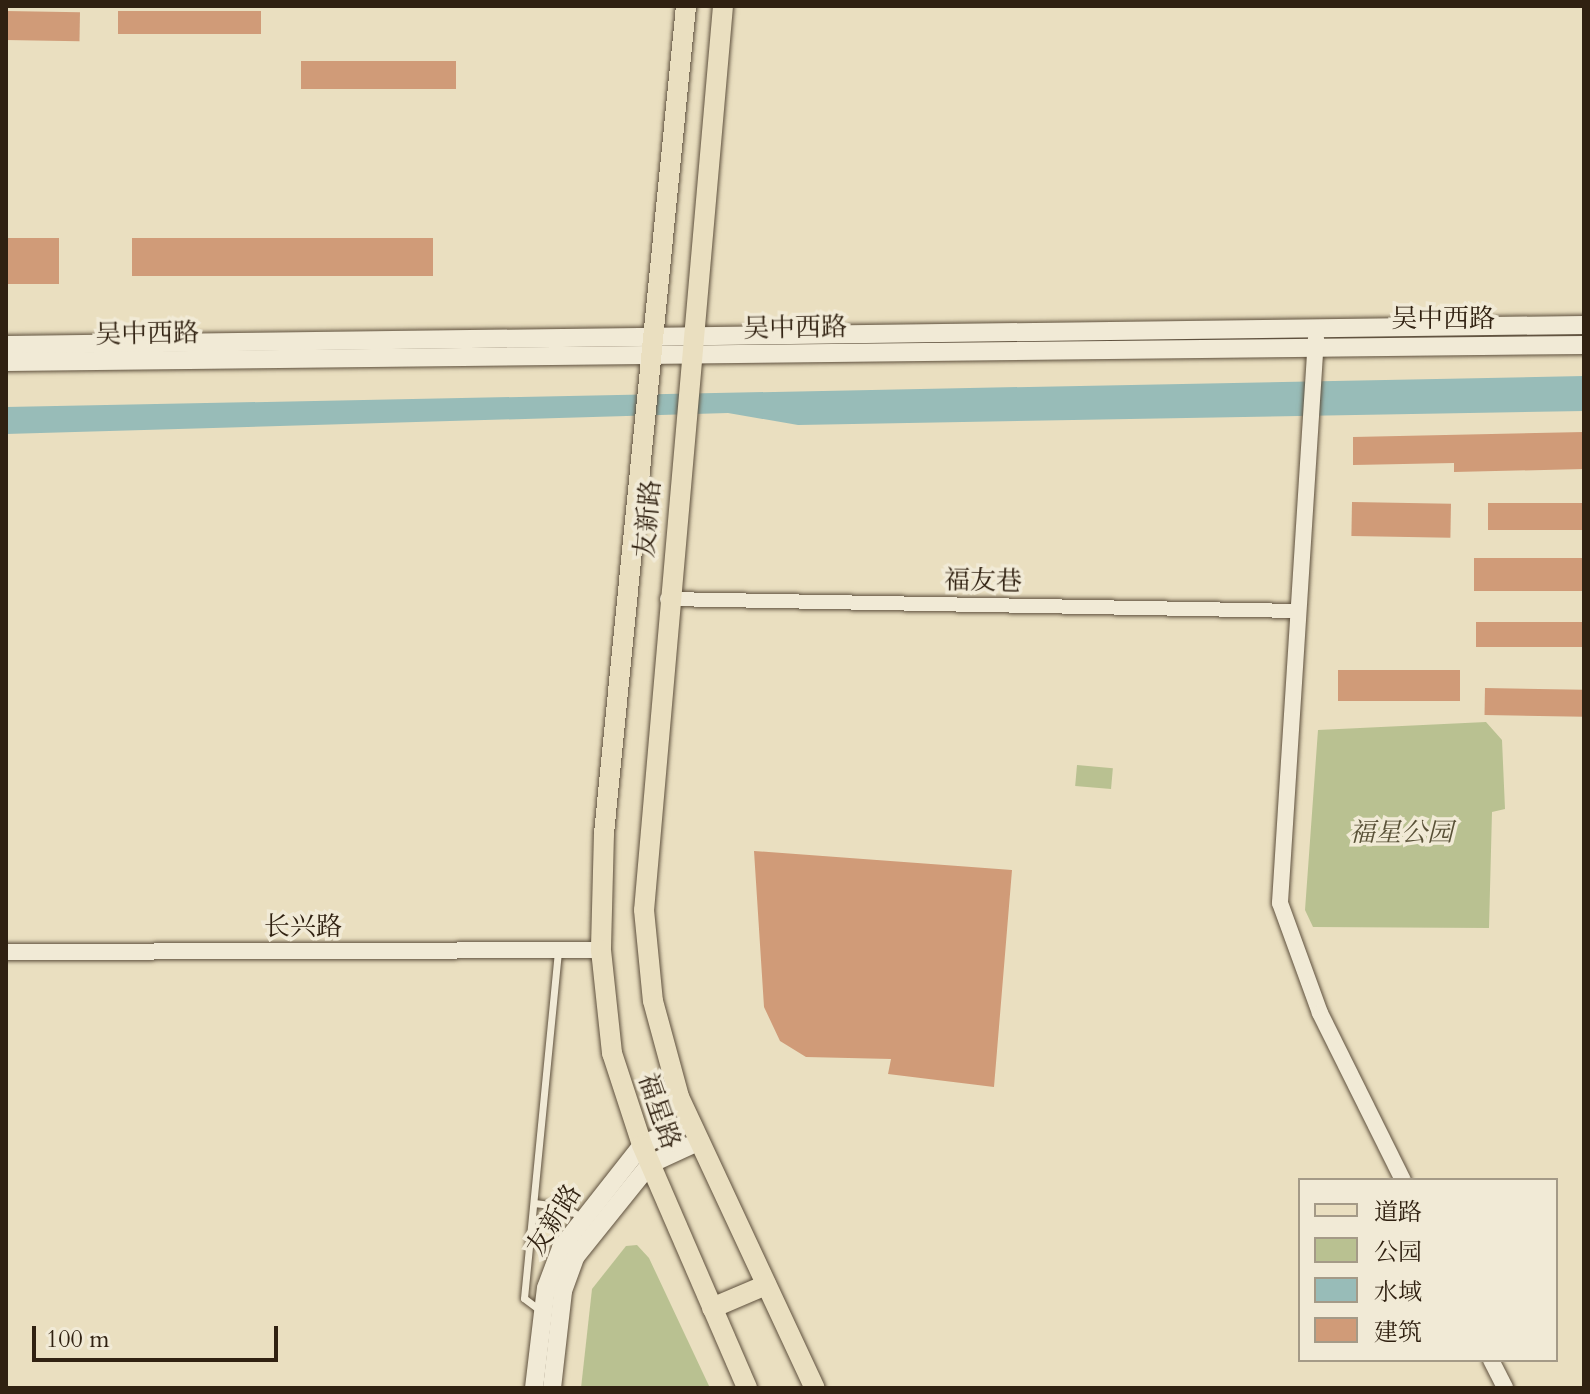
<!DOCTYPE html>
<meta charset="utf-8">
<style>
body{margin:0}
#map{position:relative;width:1590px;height:1394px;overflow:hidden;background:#eadfc0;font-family:Cardo,"Noto Serif SC",serif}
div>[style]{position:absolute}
.green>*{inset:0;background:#b9c191;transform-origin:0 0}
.water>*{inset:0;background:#98bcb8}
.building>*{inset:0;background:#d09b78;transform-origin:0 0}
.roads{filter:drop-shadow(0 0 2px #5e503d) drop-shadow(0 0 2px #5e503d)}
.service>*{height:7px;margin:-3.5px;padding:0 3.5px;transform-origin:3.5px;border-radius:3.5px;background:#f1ead6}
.minor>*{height:14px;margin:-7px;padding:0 7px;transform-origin:7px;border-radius:7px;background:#f1ead6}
.tertiary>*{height:16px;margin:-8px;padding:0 8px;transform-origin:8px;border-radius:8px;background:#f1ead6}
.secondary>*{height:18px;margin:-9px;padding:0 9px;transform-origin:9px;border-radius:9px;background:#f1ead6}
.primary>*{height:20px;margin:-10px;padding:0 10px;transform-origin:10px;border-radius:10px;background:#eadfc0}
span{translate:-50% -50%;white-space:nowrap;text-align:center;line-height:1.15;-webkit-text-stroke:7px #f1ead6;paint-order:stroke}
.street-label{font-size:26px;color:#302111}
.park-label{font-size:26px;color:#595137;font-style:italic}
.frame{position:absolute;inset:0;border:8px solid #302111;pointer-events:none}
.legend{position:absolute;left:1298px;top:1178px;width:260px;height:184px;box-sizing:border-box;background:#f1ead6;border:2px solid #a49a87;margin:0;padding:10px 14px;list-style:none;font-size:24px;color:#302111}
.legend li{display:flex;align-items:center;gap:16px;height:40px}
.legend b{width:40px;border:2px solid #a49a87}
.scale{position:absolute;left:32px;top:1326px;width:246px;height:36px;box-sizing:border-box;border:4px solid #302111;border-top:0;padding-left:10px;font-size:24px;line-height:28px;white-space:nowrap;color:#302111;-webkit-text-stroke:6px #f1ead6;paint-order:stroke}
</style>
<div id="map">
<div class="green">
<div style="clip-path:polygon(1486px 722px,1502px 740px,1505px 809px,1492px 812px,1489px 928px,1313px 927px,1305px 910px,1318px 730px)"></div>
<div style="left:1077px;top:765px;width:36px;height:21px;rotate:5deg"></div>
<div style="clip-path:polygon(637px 1245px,649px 1258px,710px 1388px,581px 1388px,592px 1289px,626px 1246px)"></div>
</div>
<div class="water">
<div style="clip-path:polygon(1584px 376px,1584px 411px,798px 425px,728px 413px,6px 434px,6px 407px)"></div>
</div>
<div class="building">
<div style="left:6px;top:11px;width:74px;height:29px;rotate:1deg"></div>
<div style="left:118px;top:11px;width:143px;height:23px"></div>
<div style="left:301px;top:61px;width:155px;height:28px"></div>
<div style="left:6px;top:238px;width:53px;height:46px"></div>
<div style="left:132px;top:238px;width:301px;height:38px"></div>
<div style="clip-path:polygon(1584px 432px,1584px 469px,1454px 472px,1454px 463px,1353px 465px,1353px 437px)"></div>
<div style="left:1352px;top:502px;width:99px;height:34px;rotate:1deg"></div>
<div style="left:1584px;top:503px;width:27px;height:96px;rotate:90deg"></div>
<div style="left:1584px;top:558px;width:33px;height:110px;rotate:90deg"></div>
<div style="left:1476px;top:622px;width:108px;height:25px"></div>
<div style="left:1338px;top:670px;width:122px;height:31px"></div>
<div style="left:1485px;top:688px;width:99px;height:27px;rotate:1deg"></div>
<div style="clip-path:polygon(754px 851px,1012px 870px,994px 1087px,888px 1074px,891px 1059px,806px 1057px,780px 1041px,764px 1007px)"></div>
</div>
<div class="roads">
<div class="service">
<div style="left:534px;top:1203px;width:31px;rotate:7deg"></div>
<div style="left:565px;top:1207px;width:20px;rotate:33deg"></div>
<div style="left:541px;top:1311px;width:21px;rotate:-143deg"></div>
<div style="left:524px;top:1298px;width:349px;rotate:-84.4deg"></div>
</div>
<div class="minor">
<div style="left:667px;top:599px;width:631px;rotate:1.09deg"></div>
</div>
<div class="tertiary">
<div style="left:1316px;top:338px;width:566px;rotate:93.65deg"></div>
<div style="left:1280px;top:903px;width:117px;rotate:70deg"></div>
<div style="left:1320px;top:1013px;width:186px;rotate:63.6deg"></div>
<div style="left:6px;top:952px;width:595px;rotate:-0.19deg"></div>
<div style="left:1491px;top:1360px;width:31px;rotate:63deg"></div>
</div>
<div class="secondary">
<div style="left:6px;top:345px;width:1578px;rotate:-0.73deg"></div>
<div style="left:6px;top:362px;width:1578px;rotate:-0.62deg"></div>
<div style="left:534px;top:1388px;width:101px;rotate:-83.2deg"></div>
<div style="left:546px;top:1288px;width:43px;rotate:-69.4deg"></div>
<div style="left:561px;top:1248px;width:131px;rotate:-51.8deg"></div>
<div style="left:642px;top:1145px;width:52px;rotate:-25.1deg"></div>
<div style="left:552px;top:1388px;width:98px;rotate:-83.5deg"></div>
<div style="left:563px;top:1291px;width:37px;rotate:-70deg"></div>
<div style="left:576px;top:1256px;width:118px;rotate:-51.2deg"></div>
<div style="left:650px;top:1164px;width:53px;rotate:-24.6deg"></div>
</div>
<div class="primary">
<div style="left:686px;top:6px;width:831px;rotate:95.66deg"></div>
<div style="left:604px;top:833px;width:117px;rotate:91.5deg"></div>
<div style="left:601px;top:950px;width:104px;rotate:83.9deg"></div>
<div style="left:612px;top:1053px;width:97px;rotate:71.9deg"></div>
<div style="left:642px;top:1145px;width:265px;rotate:66.6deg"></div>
<div style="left:723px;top:6px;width:907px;rotate:94.99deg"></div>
<div style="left:644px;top:910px;width:91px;rotate:84.4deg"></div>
<div style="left:653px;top:1001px;width:99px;rotate:74.8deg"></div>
<div style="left:679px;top:1097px;width:321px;rotate:65deg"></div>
<div style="left:712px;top:1308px;width:59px;rotate:-23.1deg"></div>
</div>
</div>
<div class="street-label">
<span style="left:1443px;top:319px">吴中西路</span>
<span style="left:795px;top:328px;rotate:-1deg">吴中西路</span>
<span style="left:147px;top:334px;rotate:-1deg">吴中西路</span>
<span style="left:648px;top:519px;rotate:-85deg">友新路</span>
<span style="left:983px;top:581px;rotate:1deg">福友巷</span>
<span style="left:303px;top:927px">长兴路</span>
<span style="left:659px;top:1111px;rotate:71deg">福星路</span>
<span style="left:554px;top:1220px;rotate:-58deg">友新路</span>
</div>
<div class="park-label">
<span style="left:1401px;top:833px">福星公园</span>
</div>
<div class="frame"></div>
<ul class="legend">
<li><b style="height:10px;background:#eadfc0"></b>道路</li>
<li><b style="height:22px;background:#b9c191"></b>公园</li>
<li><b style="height:22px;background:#98bcb8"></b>水域</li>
<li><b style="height:22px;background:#d09b78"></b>建筑</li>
</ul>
<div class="scale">100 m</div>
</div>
